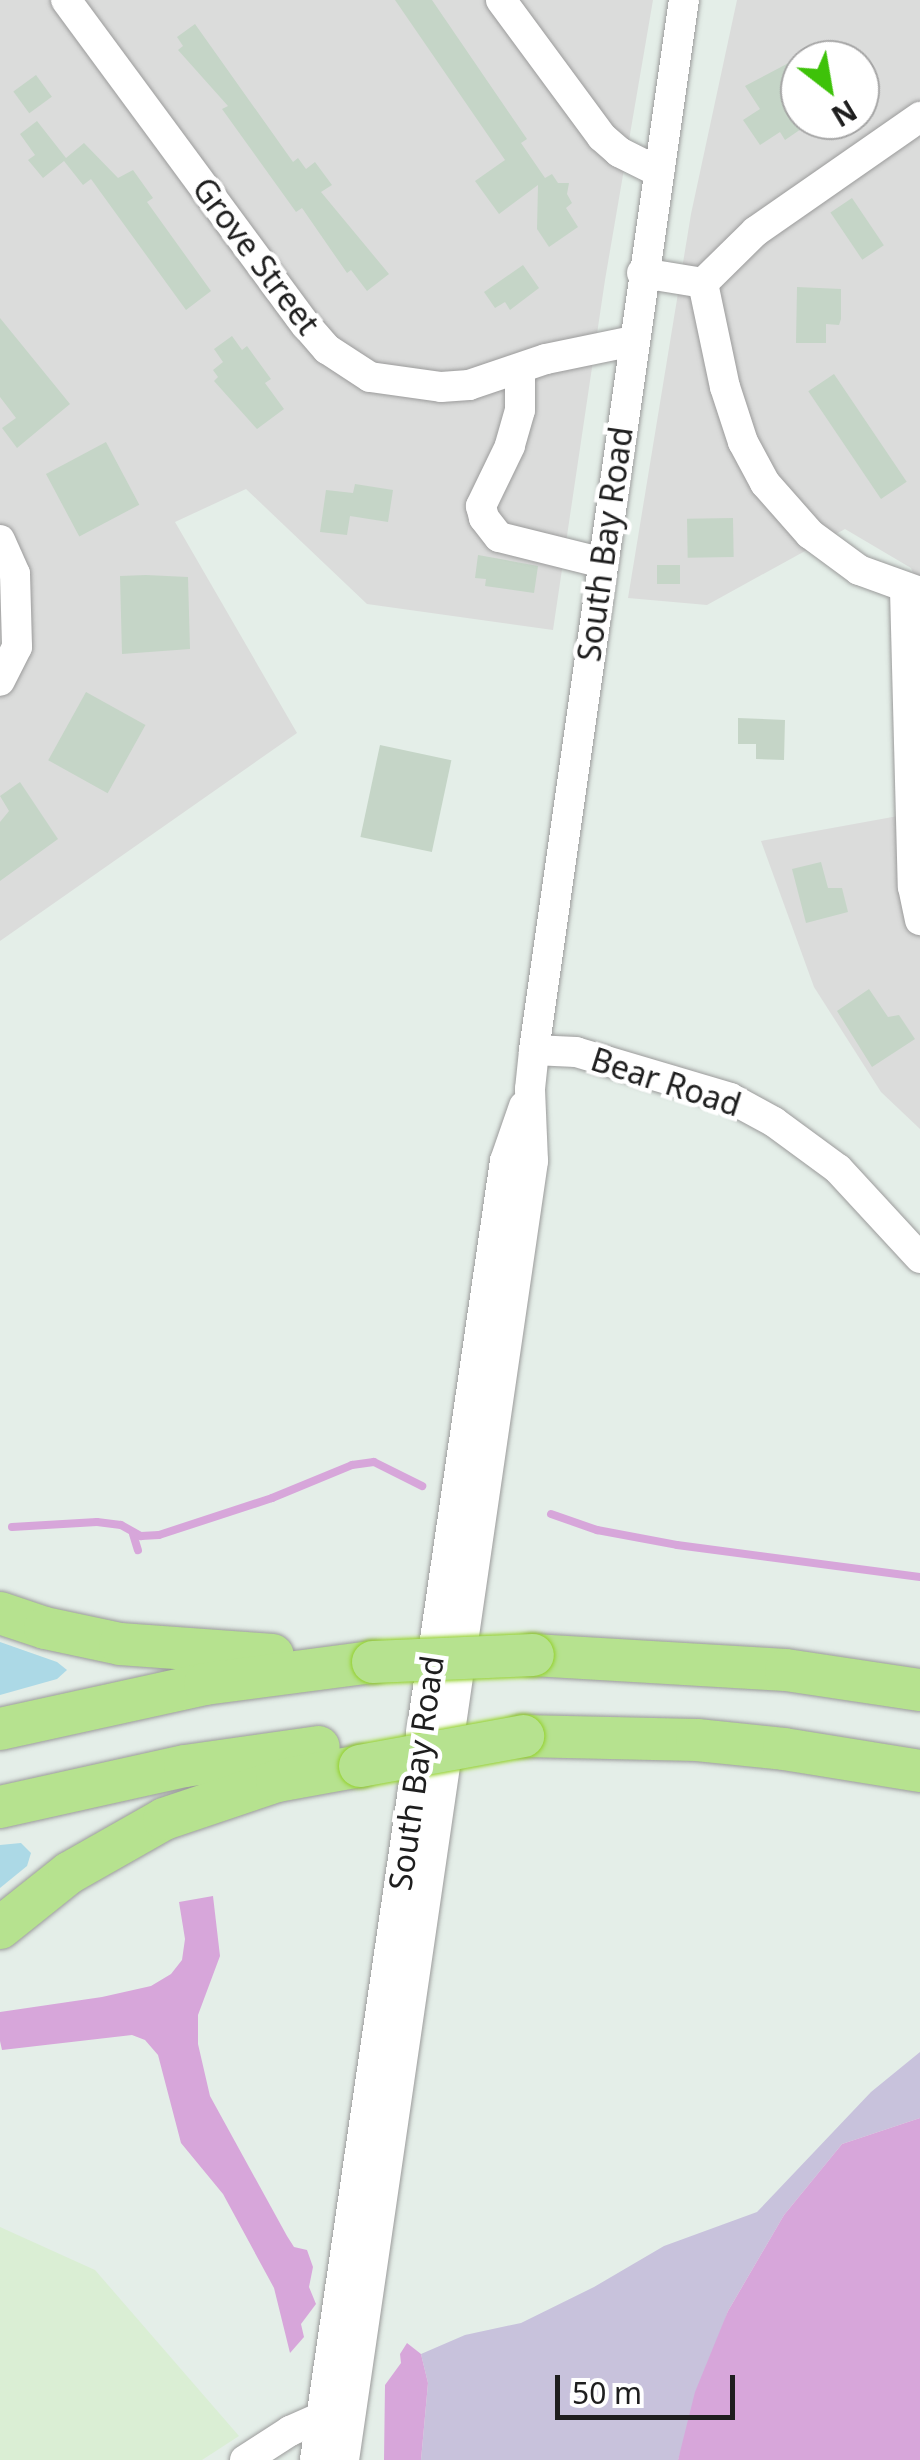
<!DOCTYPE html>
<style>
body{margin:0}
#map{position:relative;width:920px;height:2460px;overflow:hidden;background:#e4eee8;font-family:"Noto Sans",sans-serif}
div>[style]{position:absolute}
.residential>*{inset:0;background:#dbdcdb}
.commercial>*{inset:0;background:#daeed4}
.grass>*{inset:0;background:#acd9e6}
.wetland>*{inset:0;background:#c8c2dc}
.water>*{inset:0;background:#d7a6da}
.stream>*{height:8px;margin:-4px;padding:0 4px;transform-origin:4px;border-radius:4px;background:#d7a6da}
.building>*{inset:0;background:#c5d5c7;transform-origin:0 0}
.roads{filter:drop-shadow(0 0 2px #9b9b9b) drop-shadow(0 0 2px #9b9b9b)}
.minor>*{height:30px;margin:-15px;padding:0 15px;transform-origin:15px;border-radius:15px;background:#fff}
.highway>*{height:42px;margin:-21px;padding:0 21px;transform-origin:21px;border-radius:21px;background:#b6e28f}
.bridges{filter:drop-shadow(0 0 2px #94d12c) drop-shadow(0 0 2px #94d12c)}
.highway-bridge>*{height:42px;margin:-21px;padding:0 21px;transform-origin:21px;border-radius:21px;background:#b6e28f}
span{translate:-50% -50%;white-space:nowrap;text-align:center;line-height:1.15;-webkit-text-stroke:9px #fff;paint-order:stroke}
.street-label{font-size:32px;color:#1e1e1e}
.north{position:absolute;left:780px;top:40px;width:100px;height:100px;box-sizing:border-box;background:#fff;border:2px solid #a5a5a5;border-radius:50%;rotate:149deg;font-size:28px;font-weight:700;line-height:40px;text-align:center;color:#1e1e1e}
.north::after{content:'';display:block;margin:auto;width:35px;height:45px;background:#3ec209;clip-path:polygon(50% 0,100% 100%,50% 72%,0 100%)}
.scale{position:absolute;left:555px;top:2375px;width:180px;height:45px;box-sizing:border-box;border:5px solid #1e1e1e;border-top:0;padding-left:12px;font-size:30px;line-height:35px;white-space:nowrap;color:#1e1e1e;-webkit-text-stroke:8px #fff;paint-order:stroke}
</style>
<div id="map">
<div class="residential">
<div style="clip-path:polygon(0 0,653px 0,605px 280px,553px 630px,367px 604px,246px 489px,175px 522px,297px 733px,0 941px)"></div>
<div style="clip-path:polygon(evenodd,737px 0,920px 0,920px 591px,911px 568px,845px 529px,707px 605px,628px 598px,691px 214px,737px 0,800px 60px,860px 60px,860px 120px,800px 120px,800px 60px)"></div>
<div style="clip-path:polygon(920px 812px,920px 1129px,881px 1092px,814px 987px,761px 841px)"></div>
</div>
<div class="commercial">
<div style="clip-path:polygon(0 2227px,95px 2270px,239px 2436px,202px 2460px,0 2460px)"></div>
</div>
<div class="grass">
<div style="clip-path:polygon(0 1642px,57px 1662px,67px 1670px,57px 1679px,0 1695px)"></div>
<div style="clip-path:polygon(21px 1843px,31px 1853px,27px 1866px,0 1888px,0 1845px)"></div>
</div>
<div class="wetland">
<div style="clip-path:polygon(920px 2052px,920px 2118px,842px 2144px,784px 2215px,728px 2311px,678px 2460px,421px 2460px,428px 2383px,421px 2354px,465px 2335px,521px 2323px,594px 2287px,664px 2246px,757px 2212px,871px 2092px)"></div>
</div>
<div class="water">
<div style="clip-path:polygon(213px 1896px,220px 1956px,198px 2015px,198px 2044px,210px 2096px,287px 2236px,294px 2247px,307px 2250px,313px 2267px,309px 2287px,316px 2304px,301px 2324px,304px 2337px,290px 2353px,274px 2288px,223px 2194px,181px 2143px,158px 2055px,145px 2040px,132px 2035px,2px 2050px,0 2041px,0 2012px,102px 1997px,151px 1986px,171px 1974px,182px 1960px,185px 1939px,179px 1902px)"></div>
<div style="clip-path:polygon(920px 2118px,920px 2460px,678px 2460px,695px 2392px,728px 2311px,784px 2215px,842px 2144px)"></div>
<div style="clip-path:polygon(407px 2343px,421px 2354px,428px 2383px,421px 2460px,384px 2460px,385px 2385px,401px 2363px,400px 2354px)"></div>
</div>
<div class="stream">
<div style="left:551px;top:1514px;width:49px;rotate:19.2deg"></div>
<div style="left:597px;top:1530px;width:81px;rotate:10.6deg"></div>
<div style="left:677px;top:1545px;width:245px;rotate:7.5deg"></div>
<div style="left:12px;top:1527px;width:85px;rotate:-3.4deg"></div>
<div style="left:97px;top:1522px;width:24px;rotate:7deg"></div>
<div style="left:121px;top:1525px;width:23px;rotate:29deg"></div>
<div style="left:141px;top:1536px;width:18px;rotate:-3deg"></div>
<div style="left:159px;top:1535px;width:119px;rotate:-18.1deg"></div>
<div style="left:272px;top:1498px;width:87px;rotate:-22.4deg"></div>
<div style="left:352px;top:1465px;width:22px;rotate:-8deg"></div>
<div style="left:374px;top:1462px;width:54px;rotate:26.6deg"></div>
<div style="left:133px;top:1534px;width:17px;rotate:73deg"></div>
</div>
<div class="building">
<div style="clip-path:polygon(395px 0,432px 0,527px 139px,521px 143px,545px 178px,552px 174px,558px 183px,569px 183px,567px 194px,572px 203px,566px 208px,578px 227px,549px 247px,537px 229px,538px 185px,499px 214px,475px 181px,505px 160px)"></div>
<div style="clip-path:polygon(195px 24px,293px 162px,298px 158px,306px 169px,315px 162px,332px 185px,321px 192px,389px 274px,367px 291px,351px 270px,347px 273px,302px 208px,296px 212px,222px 109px,228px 106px,178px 50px,183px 46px,177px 37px)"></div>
<div style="clip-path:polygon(800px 57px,798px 118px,804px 127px,785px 140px,780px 132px,760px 145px,743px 120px,760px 109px,745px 86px)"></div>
<div style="left:36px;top:75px;width:27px;height:28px;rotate:54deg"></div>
<div style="clip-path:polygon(37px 121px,66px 158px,84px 143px,118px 178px,133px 170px,153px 198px,147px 202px,211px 291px,186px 310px,91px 179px,83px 185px,64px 161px,43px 178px,28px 160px,35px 155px,20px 134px)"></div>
<div style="left:852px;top:198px;width:57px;height:26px;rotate:56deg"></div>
<div style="clip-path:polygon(523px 265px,539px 288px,510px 310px,505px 302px,495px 308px,484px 292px)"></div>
<div style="clip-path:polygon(797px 287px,841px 289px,841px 319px,839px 325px,826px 324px,826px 343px,796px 343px)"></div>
<div style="clip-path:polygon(0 318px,70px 404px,17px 448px,2px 428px,16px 418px,0 397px)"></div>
<div style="clip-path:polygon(232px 336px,242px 350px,247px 346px,271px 379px,265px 383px,284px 409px,257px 429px,214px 381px,218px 377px,213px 370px,223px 362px,214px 349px)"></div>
<div style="left:834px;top:374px;width:130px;height:31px;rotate:56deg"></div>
<div style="left:106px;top:442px;width:71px;height:68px;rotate:62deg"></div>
<div style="clip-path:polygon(355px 484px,393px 490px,388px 522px,350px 516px,347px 535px,320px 532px,326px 490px,353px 493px)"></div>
<div style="left:733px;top:518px;width:39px;height:46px;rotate:89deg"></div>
<div style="clip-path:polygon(478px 555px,538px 566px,534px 593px,485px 586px,486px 579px,475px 578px)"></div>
<div style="left:657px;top:565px;width:23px;height:19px"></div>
<div style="clip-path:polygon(146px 575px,188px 577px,190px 649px,122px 654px,120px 576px)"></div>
<div style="left:86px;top:692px;width:68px;height:78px;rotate:29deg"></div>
<div style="clip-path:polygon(738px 718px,785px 720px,784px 760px,756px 759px,756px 744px,738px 744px)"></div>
<div style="left:380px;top:745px;width:73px;height:94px;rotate:12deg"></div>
<div style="clip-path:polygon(20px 782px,58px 839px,0 881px,0 822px,9px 811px,0 796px)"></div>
<div style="clip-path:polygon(821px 862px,828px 888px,842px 888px,848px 912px,806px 923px,792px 869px)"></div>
<div style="clip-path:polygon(869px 989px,888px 1017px,899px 1015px,915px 1039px,872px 1067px,837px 1011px)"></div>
</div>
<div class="roads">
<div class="minor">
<div style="left:66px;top:0;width:404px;rotate:53.6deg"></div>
<div style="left:306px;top:325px;width:32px;rotate:49deg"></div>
<div style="left:327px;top:349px;width:51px;rotate:33.1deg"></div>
<div style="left:370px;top:377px;width:72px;rotate:8deg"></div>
<div style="left:441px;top:387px;width:28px;rotate:-4deg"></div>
<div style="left:469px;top:385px;width:81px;rotate:-18.7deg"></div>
<div style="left:546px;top:359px;width:89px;rotate:-11.7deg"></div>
<div style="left:501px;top:0;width:170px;rotate:53.6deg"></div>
<div style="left:602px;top:137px;width:23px;rotate:41deg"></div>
<div style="left:619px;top:152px;width:45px;rotate:26.6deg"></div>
<div style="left:642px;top:273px;width:62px;rotate:9.3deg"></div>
<div style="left:703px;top:283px;width:74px;rotate:-44.5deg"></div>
<div style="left:756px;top:231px;width:200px;rotate:-34.8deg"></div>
<div style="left:703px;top:283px;width:106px;rotate:78.1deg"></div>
<div style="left:725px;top:387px;width:58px;rotate:71.9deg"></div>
<div style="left:743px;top:442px;width:47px;rotate:61.8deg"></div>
<div style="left:765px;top:483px;width:68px;rotate:48.6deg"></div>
<div style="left:810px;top:534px;width:61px;rotate:36.3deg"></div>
<div style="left:859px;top:570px;width:65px;rotate:19.8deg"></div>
<div style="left:520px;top:369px;width:41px;rotate:90deg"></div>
<div style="left:520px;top:410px;width:37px;rotate:106deg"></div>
<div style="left:510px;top:446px;width:67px;rotate:115.8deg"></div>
<div style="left:481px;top:506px;width:12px;rotate:76deg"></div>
<div style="left:484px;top:518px;width:24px;rotate:52deg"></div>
<div style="left:499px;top:537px;width:107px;rotate:14deg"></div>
<div style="left:0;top:540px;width:37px;rotate:66deg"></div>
<div style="left:15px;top:574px;width:73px;rotate:88.4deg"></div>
<div style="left:17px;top:647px;width:38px;rotate:117deg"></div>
<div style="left:905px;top:590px;width:297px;rotate:88.5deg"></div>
<div style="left:913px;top:887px;width:34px;rotate:78deg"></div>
<div style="left:534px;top:1050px;width:42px;rotate:2.7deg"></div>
<div style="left:576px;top:1052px;width:161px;rotate:16.6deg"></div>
<div style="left:730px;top:1098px;width:50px;rotate:28.6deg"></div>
<div style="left:774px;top:1122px;width:79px;rotate:36.3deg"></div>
<div style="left:838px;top:1169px;width:121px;rotate:47.3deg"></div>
<div style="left:245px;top:2460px;width:54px;rotate:-32.8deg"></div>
<div style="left:290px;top:2431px;width:34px;rotate:-24deg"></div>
<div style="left:321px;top:2417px;width:16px;rotate:4deg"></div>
<div style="left:315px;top:2460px;width:1313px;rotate:-81.68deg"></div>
<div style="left:505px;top:1161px;width:58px;rotate:-70.9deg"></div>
<div style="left:344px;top:2460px;width:1313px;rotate:-81.72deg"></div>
<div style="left:533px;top:1161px;width:72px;rotate:-92.4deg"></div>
<div style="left:530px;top:1089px;width:39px;rotate:-84deg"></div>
<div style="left:534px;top:1050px;width:1061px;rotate:-81.87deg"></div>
</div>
<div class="highway">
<div style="left:0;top:1613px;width:47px;rotate:18.4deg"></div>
<div style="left:45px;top:1628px;width:77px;rotate:12deg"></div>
<div style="left:120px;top:1644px;width:153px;rotate:4.1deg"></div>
<div style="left:533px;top:1655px;width:253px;rotate:3.4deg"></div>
<div style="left:786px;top:1670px;width:135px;rotate:8.5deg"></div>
<div style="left:0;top:1729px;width:210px;rotate:-12.4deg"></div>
<div style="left:205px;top:1684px;width:169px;rotate:-7.5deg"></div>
<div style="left:523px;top:1736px;width:174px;rotate:1.3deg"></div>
<div style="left:697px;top:1740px;width:87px;rotate:5.9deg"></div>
<div style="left:784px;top:1749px;width:138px;rotate:9.2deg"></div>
<div style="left:0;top:1807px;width:189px;rotate:-12.5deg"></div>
<div style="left:185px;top:1766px;width:135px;rotate:-8.1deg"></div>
<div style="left:0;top:1928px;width:88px;rotate:-38.6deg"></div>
<div style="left:69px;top:1873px;width:109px;rotate:-29.6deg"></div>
<div style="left:164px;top:1819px;width:119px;rotate:-18.6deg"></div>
<div style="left:277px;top:1781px;width:84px;rotate:-10.2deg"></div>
</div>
</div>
<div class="bridges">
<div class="highway-bridge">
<div style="left:373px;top:1662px;width:160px;rotate:-2.5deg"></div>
<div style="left:360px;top:1766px;width:166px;rotate:-10.4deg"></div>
</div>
</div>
<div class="street-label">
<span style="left:256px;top:256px;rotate:53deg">Grove Street</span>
<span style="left:605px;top:544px;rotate:-82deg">South Bay Road</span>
<span style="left:666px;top:1082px;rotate:18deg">Bear Road</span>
<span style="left:416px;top:1773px;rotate:-82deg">South Bay Road</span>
</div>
<div class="north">N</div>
<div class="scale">50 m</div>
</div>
